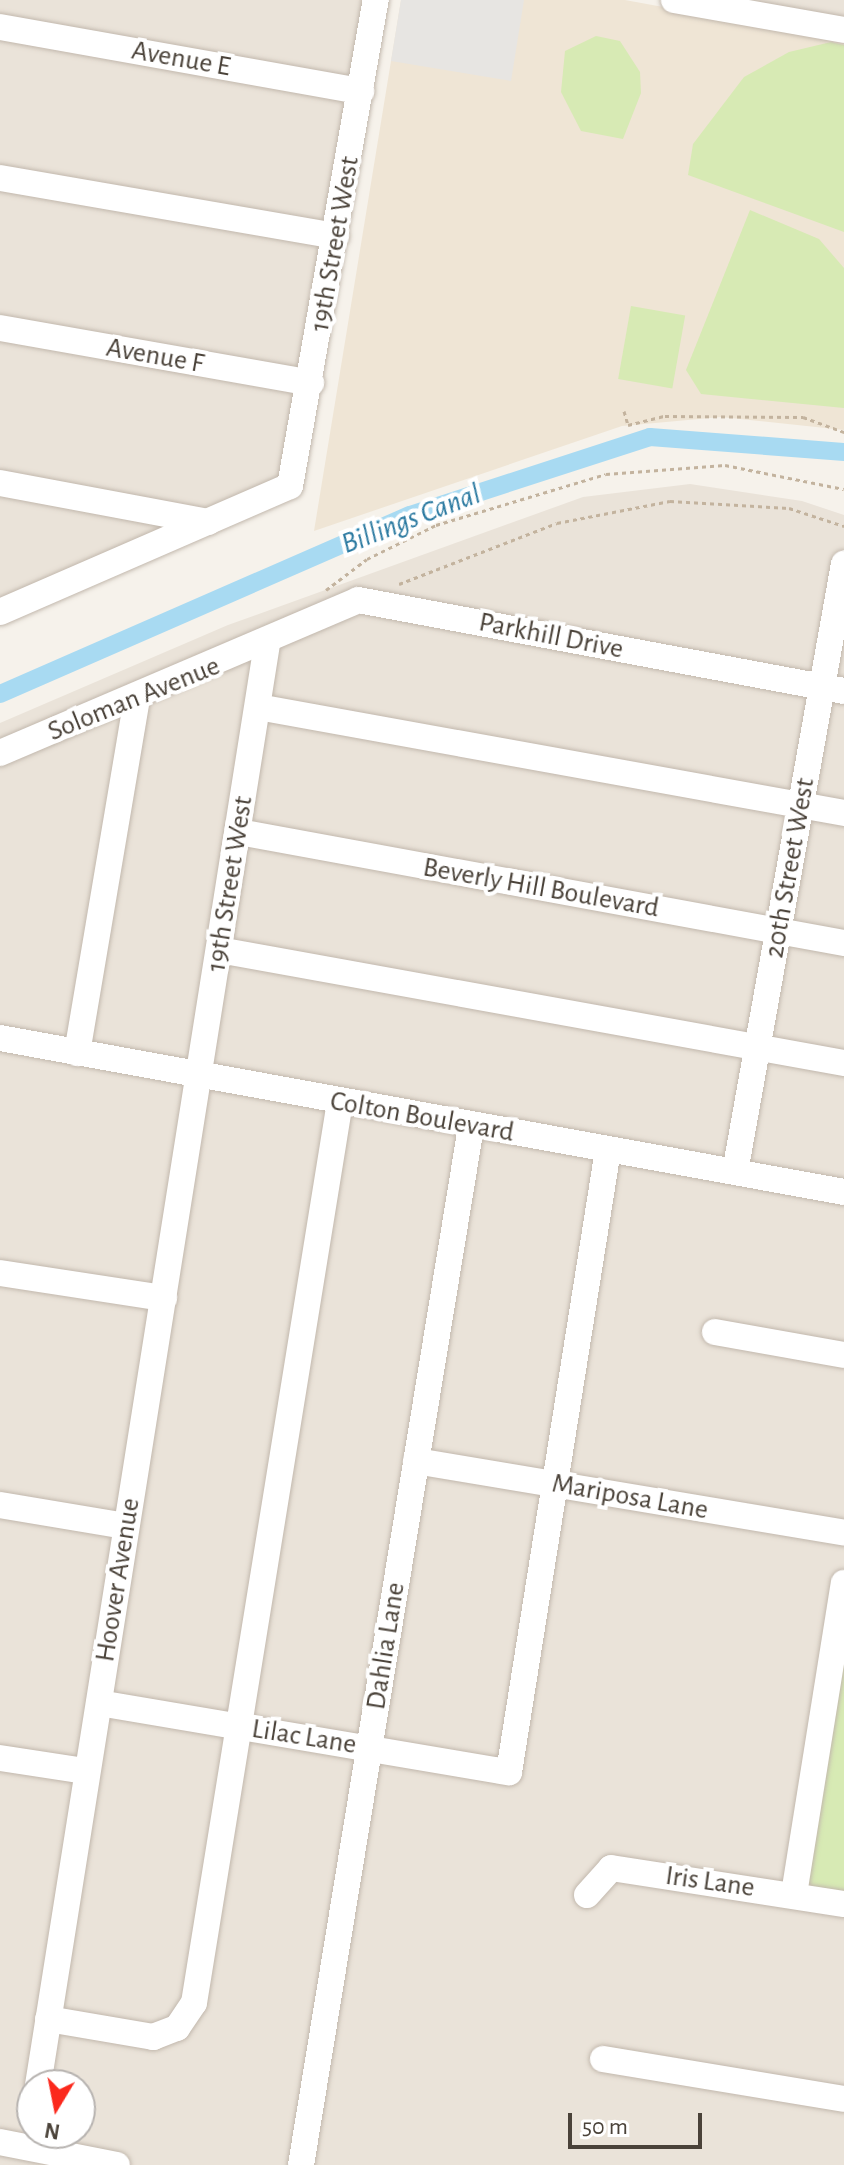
<!DOCTYPE html>
<style>
body{margin:0}
#map{position:relative;width:844px;height:2165px;overflow:hidden;background:#f6f2eb;font-family:"Alegreya Sans",sans-serif}
div>[style]{position:absolute}
.residential>*{inset:0;background:#eae3d9}
.education>*{inset:0;background:#efe5d5}
.green>*{inset:0;background:#d7eab4;transform-origin:0 0}
.parking>*{inset:0;background:#e7e5e2}
.canal>*{height:18px;margin:-9px;padding:0 9px;transform-origin:9px;border-radius:9px;background:#a8daf2}
.path>*{height:3px;margin-top:-1.5px;transform-origin:0;background:repeating-linear-gradient(90deg,#c3b39e 0 4px,transparent 0 8px)}
.roads{filter:drop-shadow(0 0 2px #c2b8ad) drop-shadow(0 0 2px #c2b8ad)}
.minor>*{height:26px;margin:-13px;padding:0 13px;transform-origin:13px;border-radius:13px;background:#fff}
span{translate:-50% -50%;white-space:nowrap;text-align:center;line-height:1.15;-webkit-text-stroke:8px #fff;paint-order:stroke}
.street-label{font-size:28px;color:#4a4239}
.water-label{font-size:30px;color:#2a79a0;font-style:italic}
.north{position:absolute;left:16px;top:2069px;width:80px;height:80px;box-sizing:border-box;background:#fff;border:2px solid #b7b3b0;border-radius:50%;rotate:190deg;font-size:22px;font-weight:700;line-height:32px;text-align:center;color:#4a4239}
.north::after{content:'';display:block;margin:auto;width:28px;height:36px;background:#fb291d;clip-path:polygon(50% 0,100% 100%,50% 72%,0 100%)}
.scale{position:absolute;left:568px;top:2113px;width:134px;height:36px;box-sizing:border-box;border:4px solid #4a4239;border-top:0;padding-left:10px;font-size:24px;line-height:28px;white-space:nowrap;color:#4a4239;-webkit-text-stroke:6px #fff;paint-order:stroke}
</style>
<div id="map">
<div class="residential">
<div style="clip-path:polygon(0 0,375px 0,290px 486px,0 611px)"></div>
<div style="clip-path:polygon(676px 0,844px 0,844px 30px)"></div>
<div style="clip-path:polygon(evenodd,690px 484px,802px 501px,844px 515px,844px 2165px,0 2165px,0 723px,228px 625px,583px 497px,690px 484px,32px 2085px,80px 2085px,80px 2133px,32px 2133px,32px 2085px)"></div>
</div>
<div class="education">
<div style="clip-path:polygon(401px 0,625px 0,844px 40px,844px 430px,721px 417px,622px 426px,314px 531px)"></div>
</div>
<div class="green">
<div style="clip-path:polygon(596px 36px,620px 41px,640px 72px,641px 93px,623px 139px,581px 131px,561px 92px,565px 51px)"></div>
<div style="clip-path:polygon(831px 42px,844px 45px,844px 232px,688px 175px,693px 144px,744px 77px,789px 52px)"></div>
<div style="clip-path:polygon(750px 210px,819px 239px,844px 268px,844px 408px,701px 394px,686px 370px)"></div>
<div style="left:631px;top:306px;width:55px;height:74px;rotate:10deg"></div>
<div style="clip-path:polygon(844px 1634px,844px 1897px,801px 1890px)"></div>
</div>
<div class="parking">
<div style="clip-path:polygon(401px 0,524px 0,511px 81px,391px 61px)"></div>
</div>
<div class="canal">
<div style="left:0;top:694px;width:447px;rotate:-23.6deg"></div>
<div style="left:410px;top:515px;width:252px;rotate:-18deg"></div>
<div style="left:650px;top:437px;width:195px;rotate:4.4deg"></div>
</div>
<div class="path">
<div style="left:624px;top:411px;width:15px;rotate:74deg"></div>
<div style="left:628px;top:425px;width:38px;rotate:-14deg"></div>
<div style="left:665px;top:416px;width:138px;rotate:0.4deg"></div>
<div style="left:803px;top:417px;width:44px;rotate:20.1deg"></div>
<div style="left:399px;top:584px;width:169px;rotate:-21.1deg"></div>
<div style="left:557px;top:523px;width:115px;rotate:-11deg"></div>
<div style="left:670px;top:501px;width:119px;rotate:3.4deg"></div>
<div style="left:789px;top:508px;width:58px;rotate:18.1deg"></div>
<div style="left:326px;top:590px;width:51px;rotate:-37.1deg"></div>
<div style="left:367px;top:559px;width:77px;rotate:-26.2deg"></div>
<div style="left:436px;top:525px;width:177px;rotate:-16.7deg"></div>
<div style="left:606px;top:474px;width:119px;rotate:-4.3deg"></div>
<div style="left:725px;top:465px;width:121px;rotate:11.4deg"></div>
</div>
<div class="roads">
<div class="minor">
<div style="left:674px;top:0;width:173px;rotate:10deg"></div>
<div style="left:0;top:27px;width:367px;rotate:10.1deg"></div>
<div style="left:0;top:178px;width:341px;rotate:9.8deg"></div>
<div style="left:0;top:328px;width:316px;rotate:10deg"></div>
<div style="left:0;top:483px;width:212px;rotate:10.6deg"></div>
<div style="left:0;top:612px;width:316px;rotate:-23.5deg"></div>
<div style="left:290px;top:486px;width:494px;rotate:-80deg"></div>
<div style="left:258px;top:707px;width:596px;rotate:10.25deg"></div>
<div style="left:0;top:753px;width:389px;rotate:-23.1deg"></div>
<div style="left:358px;top:600px;width:494px;rotate:10.6deg"></div>
<div style="left:239px;top:832px;width:615px;rotate:10.4deg"></div>
<div style="left:219px;top:950px;width:635px;rotate:10.25deg"></div>
<div style="left:0;top:1038px;width:858px;rotate:10.34deg"></div>
<div style="left:77px;top:1053px;width:360px;rotate:-80.4deg"></div>
<div style="left:735px;top:1172px;width:618px;rotate:-79.84deg"></div>
<div style="left:0;top:1273px;width:166px;rotate:8.7deg"></div>
<div style="left:715px;top:1332px;width:131px;rotate:10.1deg"></div>
<div style="left:416px;top:1461px;width:434px;rotate:9.5deg"></div>
<div style="left:0;top:1505px;width:127px;rotate:9.5deg"></div>
<div style="left:99px;top:1703px;width:416px;rotate:9.6deg"></div>
<div style="left:509px;top:1772px;width:630px;rotate:-80.96deg"></div>
<div style="left:0;top:1758px;width:86px;rotate:8.7deg"></div>
<div style="left:794px;top:1894px;width:315px;rotate:-80.9deg"></div>
<div style="left:587px;top:1895px;width:36px;rotate:-48deg"></div>
<div style="left:611px;top:1868px;width:236px;rotate:8.8deg"></div>
<div style="left:48px;top:2019px;width:107px;rotate:9.7deg"></div>
<div style="left:153px;top:2037px;width:26px;rotate:-21deg"></div>
<div style="left:177px;top:2028px;width:30px;rotate:-56deg"></div>
<div style="left:194px;top:2003px;width:913px;rotate:-80.8deg"></div>
<div style="left:603px;top:2059px;width:244px;rotate:9.4deg"></div>
<div style="left:38px;top:2085px;width:1459px;rotate:-80.97deg"></div>
<div style="left:0;top:2142px;width:119px;rotate:11.1deg"></div>
<div style="left:301px;top:2165px;width:1052px;rotate:-80.7deg"></div>
</div>
</div>
<div class="street-label">
<span style="left:181px;top:59px;rotate:10deg">Avenue E</span>
<span style="left:335px;top:244px;rotate:-80deg">19th Street West</span>
<span style="left:155px;top:356px;rotate:10deg">Avenue F</span>
<span style="left:551px;top:636px;rotate:11deg">Parkhill Drive</span>
<span style="left:134px;top:699px;rotate:-22deg">Soloman Avenue</span>
<span style="left:790px;top:868px;rotate:-80deg">20th Street West</span>
<span style="left:230px;top:884px;rotate:-81deg">19th Street West</span>
<span style="left:541px;top:888px;rotate:10deg">Beverly Hill Boulevard</span>
<span style="left:422px;top:1117px;rotate:10deg">Colton Boulevard</span>
<span style="left:630px;top:1497px;rotate:10deg">Mariposa Lane</span>
<span style="left:118px;top:1580px;rotate:-81deg">Hoover Avenue</span>
<span style="left:386px;top:1646px;rotate:-81deg">Dahlia Lane</span>
<span style="left:304px;top:1737px;rotate:9deg">Lilac Lane</span>
<span style="left:710px;top:1882px;rotate:8deg">Iris Lane</span>
</div>
<div class="water-label">
<span style="left:411px;top:519px;rotate:-21deg">Billings Canal</span>
</div>
<div class="north">N</div>
<div class="scale">50 m</div>
</div>
